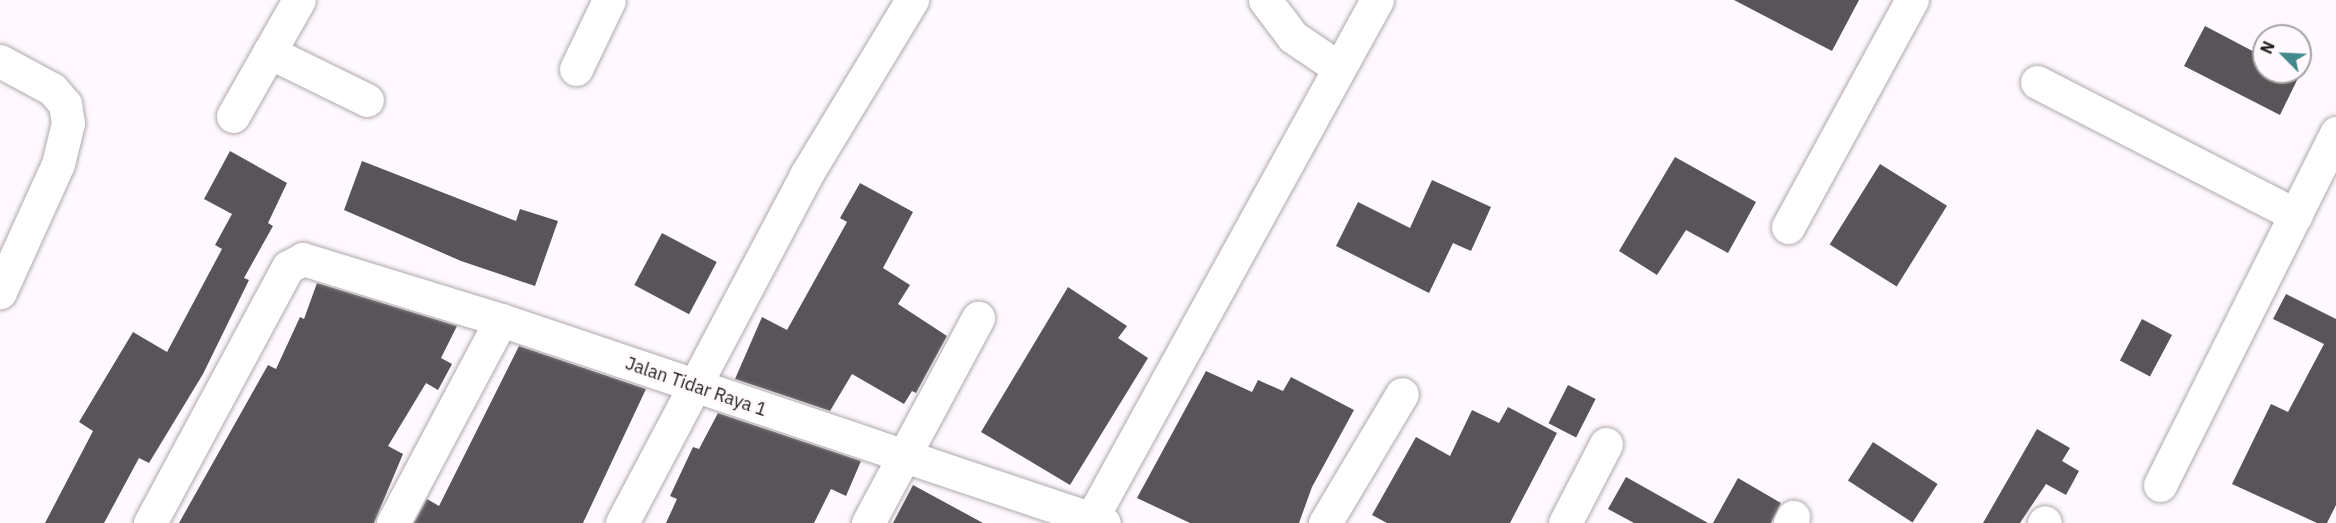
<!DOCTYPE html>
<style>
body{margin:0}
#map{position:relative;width:2336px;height:523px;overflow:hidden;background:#fff9fe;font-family:"IBM Plex Sans",sans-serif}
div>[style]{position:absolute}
.building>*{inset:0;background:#595458;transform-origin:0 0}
.roads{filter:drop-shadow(0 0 2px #aea9ae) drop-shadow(0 0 2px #aea9ae)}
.minor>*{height:33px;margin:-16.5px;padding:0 16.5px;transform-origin:16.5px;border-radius:16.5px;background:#fff}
span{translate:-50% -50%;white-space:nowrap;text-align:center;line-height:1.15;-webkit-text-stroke:6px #fff9fe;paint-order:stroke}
.street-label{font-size:18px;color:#1e1c1d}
.north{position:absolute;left:2252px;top:24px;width:60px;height:60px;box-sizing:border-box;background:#fff9fe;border:2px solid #a5a1a4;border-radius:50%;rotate:294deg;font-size:16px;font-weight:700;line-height:24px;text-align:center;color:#1e1c1d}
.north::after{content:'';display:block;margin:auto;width:21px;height:27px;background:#428a8d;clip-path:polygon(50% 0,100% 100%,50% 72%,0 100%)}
</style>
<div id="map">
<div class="building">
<div style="clip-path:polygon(1734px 0,1859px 0,1832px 51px)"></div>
<div style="clip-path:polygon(2205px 26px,2264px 57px,2264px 72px,2301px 72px,2280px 115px,2184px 66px)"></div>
<div style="clip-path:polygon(230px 151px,287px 183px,268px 223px,273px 226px,244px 278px,249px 280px,203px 374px,149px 463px,139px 458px,104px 523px,45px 523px,93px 431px,79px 422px,133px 332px,167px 352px,222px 249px,215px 245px,232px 214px,204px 199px)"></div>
<div style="clip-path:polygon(1675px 157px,1756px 202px,1728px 253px,1686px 230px,1657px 275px,1619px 251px)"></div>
<div style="clip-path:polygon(362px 161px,516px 221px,520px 209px,558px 221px,535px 286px,461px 261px,344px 210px)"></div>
<div style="left:1880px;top:164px;width:79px;height:95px;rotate:32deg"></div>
<div style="clip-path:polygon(1432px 180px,1491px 207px,1471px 251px,1453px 243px,1429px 293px,1336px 246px,1358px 202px,1410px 228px)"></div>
<div style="clip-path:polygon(860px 183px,913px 212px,883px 268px,910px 285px,898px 304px,947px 336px,916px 393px,912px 391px,904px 404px,852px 374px,830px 411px,735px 379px,762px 317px,787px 330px,847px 222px,840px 218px)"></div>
<div style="left:662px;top:233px;width:62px;height:59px;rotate:28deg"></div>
<div style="clip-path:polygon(317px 283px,457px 326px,441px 358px,452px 364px,438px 390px,426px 383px,388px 446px,403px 454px,374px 523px,179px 523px,268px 365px,276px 369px,300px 317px,304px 319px)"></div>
<div style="clip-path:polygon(1068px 287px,1127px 326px,1118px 338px,1148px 358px,1070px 485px,981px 432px)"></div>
<div style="clip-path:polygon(2286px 294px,2336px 319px,2336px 505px,2327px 523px,2317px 523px,2232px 484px,2271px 404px,2288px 412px,2324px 344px,2273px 319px)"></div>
<div style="left:2142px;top:319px;width:34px;height:47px;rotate:28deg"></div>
<div style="clip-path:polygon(519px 346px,646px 389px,583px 523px,414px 523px,427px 499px,439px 506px)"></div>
<div style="clip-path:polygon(1206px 371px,1252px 392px,1258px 380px,1283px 391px,1291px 377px,1354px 410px,1312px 487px,1299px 523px,1190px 523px,1137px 498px)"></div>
<div style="left:1568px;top:385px;width:31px;height:43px;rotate:27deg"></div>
<div style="clip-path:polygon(1508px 407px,1557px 433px,1510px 523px,1387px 523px,1372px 515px,1416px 437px,1450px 456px,1472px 410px,1499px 423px)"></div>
<div style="clip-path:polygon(718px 413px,861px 461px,846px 496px,831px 489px,814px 523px,666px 523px,677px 499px,670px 496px,693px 447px,699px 449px)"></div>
<div style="clip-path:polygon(2037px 429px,2070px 448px,2062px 461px,2079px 471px,2066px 495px,2046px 484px,2020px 523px,1983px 523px)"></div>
<div style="left:1873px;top:442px;width:77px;height:46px;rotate:33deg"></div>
<div style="clip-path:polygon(1626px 477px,1708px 523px,1634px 523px,1608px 509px)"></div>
<div style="clip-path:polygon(1738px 478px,1781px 503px,1771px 523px,1713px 523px)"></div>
<div style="clip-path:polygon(913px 485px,983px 523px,893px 523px)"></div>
</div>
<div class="roads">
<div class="minor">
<div style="left:1265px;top:0;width:46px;rotate:52.9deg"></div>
<div style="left:1293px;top:37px;width:55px;rotate:34deg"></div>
<div style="left:269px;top:52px;width:109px;rotate:26.1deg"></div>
<div style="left:0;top:61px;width:59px;rotate:28.3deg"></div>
<div style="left:52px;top:89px;width:20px;rotate:49deg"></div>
<div style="left:65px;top:104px;width:19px;rotate:81deg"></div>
<div style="left:68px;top:123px;width:42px;rotate:103.7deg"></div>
<div style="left:58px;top:164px;width:141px;rotate:114.4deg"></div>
<div style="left:576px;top:69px;width:76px;rotate:-64.4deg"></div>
<div style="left:2037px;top:82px;width:291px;rotate:27.2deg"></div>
<div style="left:233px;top:116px;width:133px;rotate:-60.4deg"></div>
<div style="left:1788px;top:227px;width:259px;rotate:-61.4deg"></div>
<div style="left:2160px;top:485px;width:394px;rotate:-63.4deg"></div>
<div style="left:150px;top:523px;width:291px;rotate:-61.7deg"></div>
<div style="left:288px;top:267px;width:17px;rotate:-28deg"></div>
<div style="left:303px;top:259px;width:207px;rotate:17.1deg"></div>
<div style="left:501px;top:320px;width:636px;rotate:18.61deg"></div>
<div style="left:393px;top:523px;width:230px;rotate:-62deg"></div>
<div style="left:622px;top:523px;width:394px;rotate:-62.1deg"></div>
<div style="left:806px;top:175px;width:205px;rotate:-58.8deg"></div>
<div style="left:868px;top:523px;width:233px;rotate:-61.8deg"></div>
<div style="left:1089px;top:523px;width:597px;rotate:-61.16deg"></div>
<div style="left:1325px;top:523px;width:150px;rotate:-59.2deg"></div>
<div style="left:1565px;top:523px;width:89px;rotate:-62.6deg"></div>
<div style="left:1790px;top:523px;width:7px;rotate:-63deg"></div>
<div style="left:2044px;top:523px;width:1px;rotate:-45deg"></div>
</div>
</div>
<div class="street-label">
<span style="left:696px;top:387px;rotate:19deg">Jalan Tidar Raya 1</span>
</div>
<div class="north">N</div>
</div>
